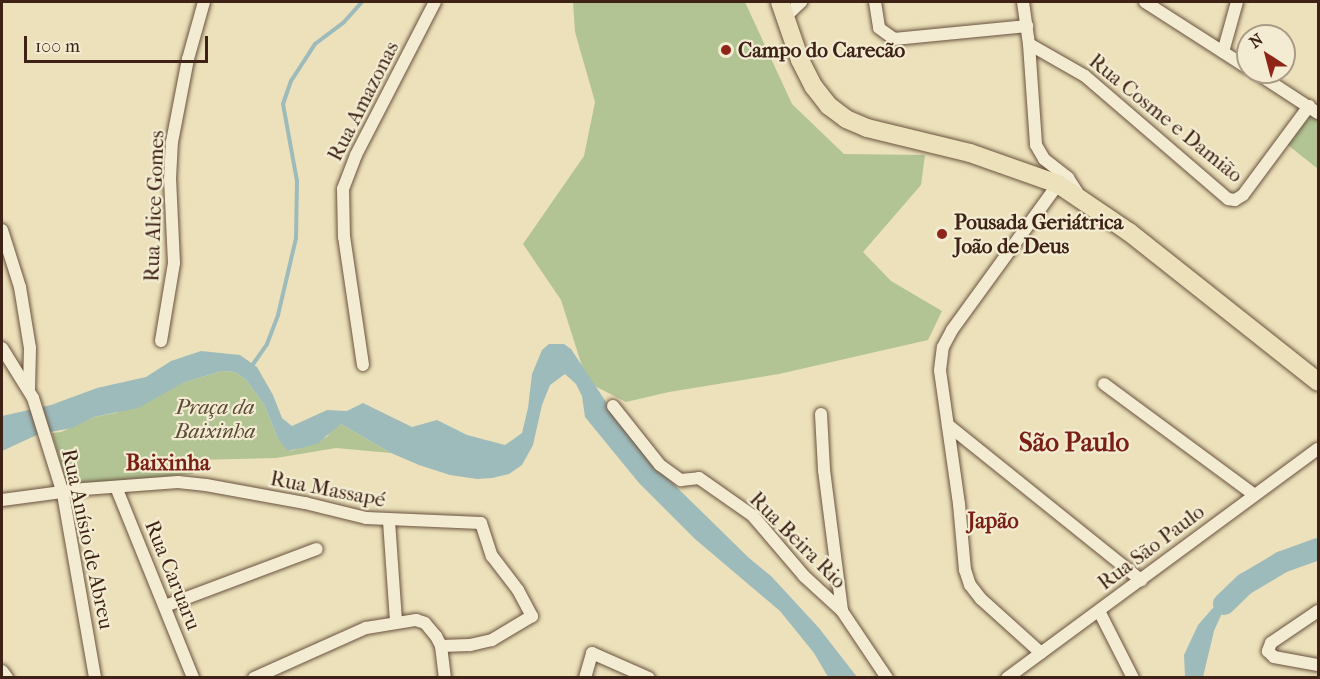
<!DOCTYPE html>
<meta charset="utf-8">
<style>
body{margin:0}
#map{position:relative;width:1320px;height:679px;overflow:hidden;background:#ece1ba;font-family:"IM FELL French Canon",serif}
div>[style]{position:absolute}
.green>*{inset:0;background:#b2c494}
.water>*{inset:0;background:#9ebbbb}
.stream>*{height:4px;margin:-2px;padding:0 2px;transform-origin:2px;border-radius:2px;background:#9ebbbb}
.river>*{height:22px;margin:-11px;padding:0 11px;transform-origin:11px;border-radius:11px;background:#9ebbbb}
.roads{filter:drop-shadow(0 0 2px #6a523f) drop-shadow(0 0 2px #6a523f)}
.minor>*{height:12px;margin:-6px;padding:0 6px;transform-origin:6px;border-radius:6px;background:#f3ecd2}
.primary>*{height:18px;margin:-9px;padding:0 9px;transform-origin:9px;border-radius:9px;background:#ece1ba}
.dots>*{width:16px;height:16px;translate:-50% -50%;box-sizing:border-box;border:3px solid #f3ecd2;border-radius:50%}
span{translate:-50% -50%;white-space:nowrap;text-align:center;line-height:1.15;-webkit-text-stroke:4.5px #f3ecd2;paint-order:stroke}
.poi-label{font-size:21px;color:#3e2216;font-weight:700}
.left{translate:0 -50%;text-align:left}
.street-label{font-size:21px;color:#3e2216}
.park-label{font-size:21px;color:#5b4a36;font-style:italic}
.neighbourhood-label{font-size:22px;color:#7a1f14;font-weight:700}
.district-label{font-size:27px;color:#7a1f14;font-weight:700}
.frame{position:absolute;inset:0;border:3px solid #3e2216;pointer-events:none}
.north{position:absolute;left:1236px;top:24px;width:60px;height:60px;box-sizing:border-box;background:#f3ecd2;border:2px solid #ab9b87;border-radius:50%;rotate:324deg;font-size:16px;font-weight:700;line-height:24px;text-align:center;color:#3e2216}
.north::after{content:'';display:block;margin:auto;width:21px;height:27px;background:#8f2418;clip-path:polygon(50% 0,100% 100%,50% 72%,0 100%)}
.scale{position:absolute;left:24px;top:36px;width:184px;height:27px;box-sizing:border-box;border:3px solid #3e2216;border-top:0;padding-left:8px;font-size:18px;line-height:21px;white-space:nowrap;color:#3e2216;-webkit-text-stroke:4px #f3ecd2;paint-order:stroke}
</style>
<div id="map">
<div class="green">
<div style="clip-path:polygon(573px 2px,745px 2px,792px 104px,844px 154px,925px 155px,921px 185px,863px 252px,891px 281px,942px 311px,928px 340px,779px 374px,669px 392px,626px 402px,587px 382px,561px 300px,523px 244px,584px 156px,595px 102px,575px 32px)"></div>
<div style="clip-path:polygon(1308px 111px,1318px 118px,1318px 169px,1284px 142px)"></div>
<div style="clip-path:polygon(222px 371px,235px 372px,246px 380px,264px 404px,278px 439px,291px 451px,327px 437px,334px 428px,341px 424px,391px 453px,336px 448px,276px 458px,196px 460px,193px 474px,67px 485px,52px 433px,61px 432px,94px 417px,116px 413px,185px 382px)"></div>
</div>
<div class="water">
<div style="clip-path:polygon(549px 344px,564px 344px,571px 349px,614px 414px,649px 460px,749px 558px,771px 576px,819px 628px,857px 677px,828px 677px,814px 653px,780px 611px,695px 539px,639px 483px,585px 417px,582px 396px,576px 384px,565px 374px,550px 385px,542px 405px,533px 445px,522px 465px,509px 474px,492px 478px,477px 479px,450px 475px,419px 465px,391px 453px,341px 424px,317px 444px,288px 451px,278px 439px,264px 404px,246px 380px,235px 372px,222px 371px,185px 382px,138px 408px,94px 417px,72px 428px,39px 434px,2px 451px,2px 416px,51px 405px,97px 388px,146px 377px,171px 361px,201px 351px,240px 355px,257px 367px,273px 395px,282px 418px,292px 426px,327px 410px,347px 411px,363px 403px,412px 427px,437px 420px,467px 435px,505px 445px,522px 433px,528px 408px,532px 374px,542px 350px)"></div>
<div style="clip-path:polygon(1245px 584px,1222px 613px,1214px 631px,1203px 677px,1185px 677px,1184px 655px,1198px 625px,1212px 609px)"></div>
</div>
<div class="stream">
<div style="left:251px;top:367px;width:28px;rotate:-55deg"></div>
<div style="left:267px;top:344px;width:31px;rotate:-69deg"></div>
<div style="left:278px;top:315px;width:79px;rotate:-76.8deg"></div>
<div style="left:296px;top:238px;width:57px;rotate:-89deg"></div>
<div style="left:297px;top:181px;width:78px;rotate:-100.3deg"></div>
<div style="left:283px;top:104px;width:24px;rotate:-71deg"></div>
<div style="left:291px;top:81px;width:44px;rotate:-57deg"></div>
<div style="left:315px;top:44px;width:36px;rotate:-37deg"></div>
<div style="left:344px;top:22px;width:27px;rotate:-48deg"></div>
</div>
<div class="river">
<div style="left:1224px;top:604px;width:29px;rotate:-44deg"></div>
<div style="left:1245px;top:584px;width:43px;rotate:-30.7deg"></div>
<div style="left:1282px;top:562px;width:38px;rotate:-20deg"></div>
</div>
<div class="roads">
<div class="minor">
<div style="left:875px;top:2px;width:26px;rotate:81deg"></div>
<div style="left:879px;top:28px;width:19px;rotate:36deg"></div>
<div style="left:894px;top:39px;width:134px;rotate:-5.6deg"></div>
<div style="left:1023px;top:2px;width:42px;rotate:81.9deg"></div>
<div style="left:1029px;top:44px;width:101px;rotate:86deg"></div>
<div style="left:1036px;top:145px;width:16px;rotate:60deg"></div>
<div style="left:1044px;top:159px;width:31px;rotate:38deg"></div>
<div style="left:1068px;top:178px;width:17px;rotate:57deg"></div>
<div style="left:1145px;top:2px;width:122px;rotate:32.7deg"></div>
<div style="left:786px;top:16px;width:21px;rotate:-43deg"></div>
<div style="left:1029px;top:44px;width:64px;rotate:29.7deg"></div>
<div style="left:1085px;top:76px;width:189px;rotate:40.7deg"></div>
<div style="left:1228px;top:199px;width:7px;rotate:8deg"></div>
<div style="left:1235px;top:200px;width:9px;rotate:-32deg"></div>
<div style="left:1243px;top:195px;width:111px;rotate:-53.4deg"></div>
<div style="left:1223px;top:52px;width:52px;rotate:-74.4deg"></div>
<div style="left:1255px;top:72px;width:75px;rotate:33.1deg"></div>
<div style="left:2px;top:230px;width:60px;rotate:72.5deg"></div>
<div style="left:20px;top:287px;width:62px;rotate:80.7deg"></div>
<div style="left:30px;top:348px;width:41px;rotate:91.4deg"></div>
<div style="left:161px;top:341px;width:79px;rotate:-80.5deg"></div>
<div style="left:174px;top:263px;width:84px;rotate:-92.7deg"></div>
<div style="left:170px;top:179px;width:37px;rotate:-87deg"></div>
<div style="left:172px;top:142px;width:85px;rotate:-79.1deg"></div>
<div style="left:188px;top:59px;width:59px;rotate:-74.3deg"></div>
<div style="left:2px;top:348px;width:59px;rotate:58.2deg"></div>
<div style="left:33px;top:398px;width:101px;rotate:72.6deg"></div>
<div style="left:63px;top:494px;width:187px;rotate:80.1deg"></div>
<div style="left:363px;top:365px;width:129px;rotate:-98.4deg"></div>
<div style="left:344px;top:237px;width:48px;rotate:-91.2deg"></div>
<div style="left:343px;top:189px;width:36px;rotate:-69deg"></div>
<div style="left:356px;top:155px;width:172px;rotate:-62.7deg"></div>
<div style="left:1104px;top:384px;width:185px;rotate:36.4deg"></div>
<div style="left:613px;top:406px;width:75px;rotate:51.5deg"></div>
<div style="left:660px;top:465px;width:26px;rotate:36deg"></div>
<div style="left:681px;top:480px;width:18px;rotate:-6deg"></div>
<div style="left:699px;top:478px;width:66px;rotate:35.1deg"></div>
<div style="left:753px;top:516px;width:79px;rotate:49.6deg"></div>
<div style="left:804px;top:576px;width:52px;rotate:42.6deg"></div>
<div style="left:842px;top:611px;width:81px;rotate:56.1deg"></div>
<div style="left:821px;top:414px;width:56px;rotate:86.9deg"></div>
<div style="left:824px;top:470px;width:142px;rotate:82.7deg"></div>
<div style="left:948px;top:425px;width:248px;rotate:38.8deg"></div>
<div style="left:116px;top:487px;width:206px;rotate:68deg"></div>
<div style="left:2px;top:500px;width:83px;rotate:-7.6deg"></div>
<div style="left:84px;top:489px;width:94px;rotate:-4.3deg"></div>
<div style="left:178px;top:482px;width:28px;rotate:6deg"></div>
<div style="left:206px;top:485px;width:101px;rotate:10.3deg"></div>
<div style="left:305px;top:503px;width:63px;rotate:13.8deg"></div>
<div style="left:366px;top:518px;width:115px;rotate:2.5deg"></div>
<div style="left:481px;top:523px;width:35px;rotate:72deg"></div>
<div style="left:492px;top:556px;width:43px;rotate:52.6deg"></div>
<div style="left:518px;top:590px;width:30px;rotate:62deg"></div>
<div style="left:532px;top:616px;width:47px;rotate:149deg"></div>
<div style="left:492px;top:640px;width:23px;rotate:167deg"></div>
<div style="left:470px;top:645px;width:29px;rotate:178deg"></div>
<div style="left:389px;top:521px;width:100px;rotate:86deg"></div>
<div style="left:165px;top:606px;width:162px;rotate:-20.6deg"></div>
<div style="left:1099px;top:611px;width:75px;rotate:63.1deg"></div>
<div style="left:1318px;top:611px;width:57px;rotate:145.8deg"></div>
<div style="left:1271px;top:643px;width:9px;rotate:111deg"></div>
<div style="left:1268px;top:651px;width:8px;rotate:45deg"></div>
<div style="left:1274px;top:657px;width:45px;rotate:10.3deg"></div>
<div style="left:1041px;top:653px;width:81px;rotate:-138deg"></div>
<div style="left:981px;top:599px;width:18px;rotate:-128deg"></div>
<div style="left:970px;top:585px;width:16px;rotate:-108deg"></div>
<div style="left:965px;top:570px;width:66px;rotate:-95.2deg"></div>
<div style="left:959px;top:504px;width:135px;rotate:-98.1deg"></div>
<div style="left:940px;top:370px;width:23px;rotate:-83deg"></div>
<div style="left:943px;top:347px;width:19px;rotate:-62deg"></div>
<div style="left:952px;top:330px;width:180px;rotate:-54deg"></div>
<div style="left:2px;top:671px;width:9px;rotate:54deg"></div>
<div style="left:254px;top:678px;width:123px;rotate:-24.1deg"></div>
<div style="left:366px;top:628px;width:51px;rotate:-9.1deg"></div>
<div style="left:416px;top:620px;width:9px;rotate:18deg"></div>
<div style="left:425px;top:623px;width:17px;rotate:50deg"></div>
<div style="left:436px;top:636px;width:11px;rotate:63deg"></div>
<div style="left:441px;top:646px;width:32px;rotate:83deg"></div>
<div style="left:585px;top:678px;width:26px;rotate:-74deg"></div>
<div style="left:592px;top:653px;width:62px;rotate:23.7deg"></div>
<div style="left:1007px;top:678px;width:386px;rotate:-36.4deg"></div>
</div>
<div class="primary">
<div style="left:780px;top:2px;width:61px;rotate:71deg"></div>
<div style="left:800px;top:60px;width:30px;rotate:63deg"></div>
<div style="left:814px;top:87px;width:24px;rotate:52deg"></div>
<div style="left:829px;top:106px;width:21px;rotate:37deg"></div>
<div style="left:846px;top:119px;width:23px;rotate:23deg"></div>
<div style="left:867px;top:128px;width:106px;rotate:13.6deg"></div>
<div style="left:970px;top:153px;width:93px;rotate:19.4deg"></div>
<div style="left:1058px;top:184px;width:86px;rotate:34.1deg"></div>
<div style="left:1129px;top:232px;width:241px;rotate:38.4deg"></div>
</div>
</div>
<div class="dots">
<div style="left:726px;top:50px;background:#8f2418"></div>
<div style="left:942px;top:234px;background:#8f2418"></div>
</div>
<div class="poi-label">
<span class="left" style="left:738px;top:50px">Campo do Carecão</span>
<span class="left" style="left:954px;top:234px">Pousada Geriátrica<br>João de Deus</span>
</div>
<div class="street-label">
<span style="left:363px;top:101px;rotate:-63deg">Rua Amazonas</span>
<span style="left:1166px;top:118px;rotate:39deg">Rua Cosme e Damião</span>
<span style="left:154px;top:206px;rotate:-88deg">Rua Alice Gomes</span>
<span style="left:328px;top:489px;rotate:11deg">Rua Massapé</span>
<span style="left:88px;top:539px;rotate:78deg">Rua Anísio de Abreu</span>
<span style="left:798px;top:540px;rotate:45deg">Rua Beira Rio</span>
<span style="left:1151px;top:547px;rotate:-37deg">Rua São Paulo</span>
<span style="left:173px;top:575px;rotate:68deg">Rua Caruaru</span>
</div>
<div class="park-label">
<span style="left:215px;top:419px">Praça da<br>Baixinha</span>
</div>
<div class="neighbourhood-label">
<span style="left:168px;top:464px">Baixinha</span>
<span style="left:993px;top:522px">Japão</span>
</div>
<div class="district-label">
<span style="left:1074px;top:443px">São Paulo</span>
</div>
<div class="frame"></div>
<div class="north">N</div>
<div class="scale">100 m</div>
</div>
